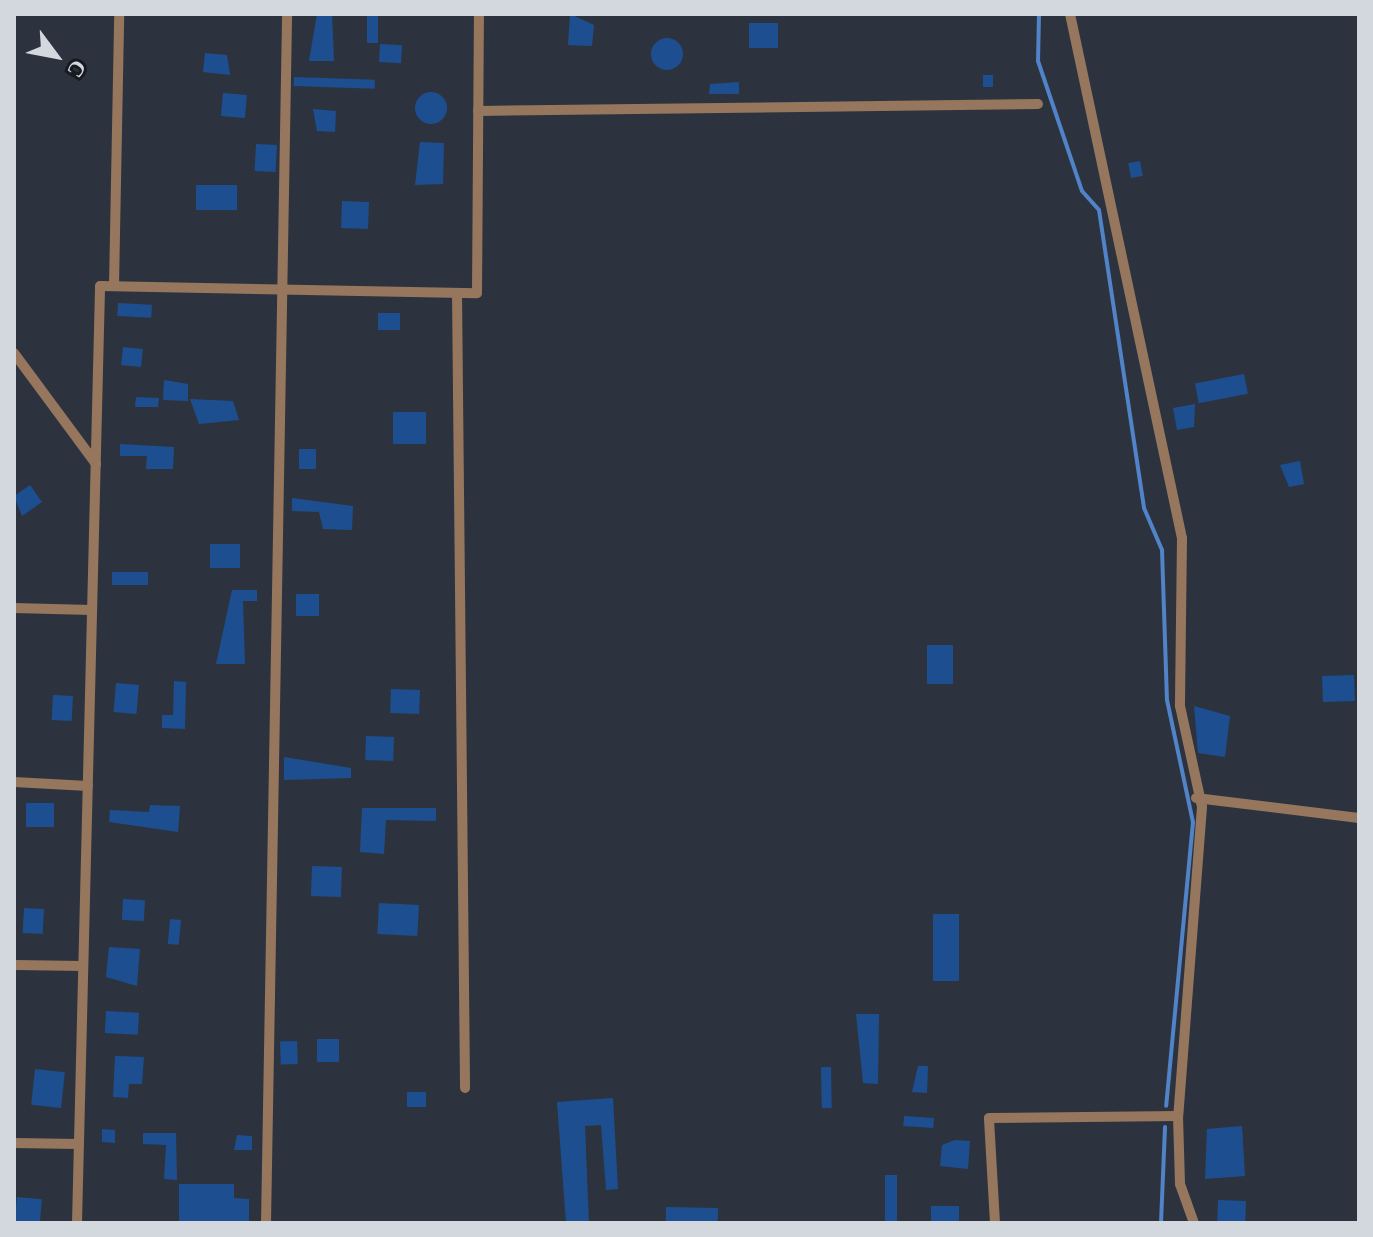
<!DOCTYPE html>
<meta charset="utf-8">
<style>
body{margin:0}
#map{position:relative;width:1373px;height:1237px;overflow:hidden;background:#2c333e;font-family:"Crimson Pro",serif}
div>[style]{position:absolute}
.stream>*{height:4px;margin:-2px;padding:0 2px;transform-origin:2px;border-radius:2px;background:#5083c8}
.building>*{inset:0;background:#1d4f90;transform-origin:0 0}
.round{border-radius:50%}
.minor>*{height:10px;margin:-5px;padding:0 5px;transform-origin:5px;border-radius:5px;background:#96775e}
span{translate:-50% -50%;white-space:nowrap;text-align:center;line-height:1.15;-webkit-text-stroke:7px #171b20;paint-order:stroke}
.frame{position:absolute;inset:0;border:16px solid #d3d8df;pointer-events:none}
.north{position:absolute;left:16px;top:16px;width:80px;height:80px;-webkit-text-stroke:6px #171b20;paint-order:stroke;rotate:122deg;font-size:22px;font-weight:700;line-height:32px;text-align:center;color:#d3d8df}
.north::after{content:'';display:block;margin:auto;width:28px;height:36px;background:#d3d8df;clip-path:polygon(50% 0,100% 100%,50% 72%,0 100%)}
</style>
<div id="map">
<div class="stream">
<div style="left:1039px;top:14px;width:47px;rotate:91.2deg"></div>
<div style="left:1038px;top:61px;width:137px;rotate:71.3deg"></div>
<div style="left:1082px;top:191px;width:25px;rotate:48deg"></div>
<div style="left:1099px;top:210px;width:301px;rotate:81.4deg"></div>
<div style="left:1144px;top:508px;width:46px;rotate:66.8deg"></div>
<div style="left:1162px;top:550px;width:150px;rotate:88.1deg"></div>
<div style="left:1167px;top:700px;width:125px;rotate:78deg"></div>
<div style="left:1193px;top:822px;width:285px;rotate:95.4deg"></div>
<div style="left:1161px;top:1223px;width:96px;rotate:-87.6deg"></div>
</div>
<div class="building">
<div style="clip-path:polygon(317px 14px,332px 14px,334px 61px,309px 61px)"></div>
<div style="left:367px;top:14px;width:11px;height:29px"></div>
<div style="clip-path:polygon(570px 14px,594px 25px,592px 46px,568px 45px)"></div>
<div style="left:749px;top:23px;width:29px;height:25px"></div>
<div class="round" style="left:651px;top:38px;width:32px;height:32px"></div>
<div style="left:380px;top:44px;width:22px;height:18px;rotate:3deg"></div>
<div style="clip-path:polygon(205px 53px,227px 55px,230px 75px,203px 72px)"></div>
<div style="left:983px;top:75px;width:10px;height:12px"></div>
<div style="left:294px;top:77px;width:81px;height:9px;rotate:2deg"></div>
<div style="clip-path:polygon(739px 82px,739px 94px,709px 94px,710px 84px)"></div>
<div class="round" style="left:415px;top:92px;width:32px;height:32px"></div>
<div style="left:223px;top:93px;width:24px;height:23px;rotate:5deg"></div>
<div style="clip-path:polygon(313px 109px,336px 111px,335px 132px,317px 131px)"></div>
<div style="clip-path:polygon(420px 142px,444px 143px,443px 184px,415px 185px)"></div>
<div style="left:256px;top:144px;width:21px;height:27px;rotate:3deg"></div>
<div style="left:1140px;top:161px;width:15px;height:12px;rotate:79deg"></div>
<div style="left:196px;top:185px;width:41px;height:25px"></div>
<div style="left:342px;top:201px;width:27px;height:27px;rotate:2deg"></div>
<div style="left:118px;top:303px;width:34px;height:13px;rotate:3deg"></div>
<div style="left:378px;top:313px;width:22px;height:17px"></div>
<div style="left:123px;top:347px;width:20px;height:18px;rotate:6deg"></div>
<div style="left:1244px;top:374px;width:20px;height:50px;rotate:79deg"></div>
<div style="clip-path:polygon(164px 380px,188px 384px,188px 401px,163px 400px)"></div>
<div style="clip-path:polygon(136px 397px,159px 398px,158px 407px,135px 407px)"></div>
<div style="clip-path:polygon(190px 399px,233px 401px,239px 420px,199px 424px)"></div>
<div style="clip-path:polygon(1195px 404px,1194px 427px,1177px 430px,1173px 408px)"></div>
<div style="left:393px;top:412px;width:33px;height:32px"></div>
<div style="clip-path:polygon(120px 444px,174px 447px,173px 469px,146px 469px,147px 456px,120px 456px)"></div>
<div style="left:299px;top:449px;width:17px;height:20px"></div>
<div style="clip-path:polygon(1300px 461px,1304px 484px,1289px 487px,1280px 465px)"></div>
<div style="clip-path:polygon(30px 485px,42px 502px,22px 516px,14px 496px)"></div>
<div style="clip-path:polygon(292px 498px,353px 506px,352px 530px,323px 529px,319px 512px,292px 511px)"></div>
<div style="left:210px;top:544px;width:30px;height:24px"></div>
<div style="left:148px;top:572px;width:13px;height:36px;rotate:90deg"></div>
<div style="clip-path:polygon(232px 590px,257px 590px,257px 601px,243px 601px,245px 664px,216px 664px)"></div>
<div style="left:296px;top:594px;width:23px;height:22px"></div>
<div style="left:953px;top:645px;width:39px;height:26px;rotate:90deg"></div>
<div style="left:1354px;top:675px;width:26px;height:32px;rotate:88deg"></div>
<div style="clip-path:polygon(174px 681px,186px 682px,185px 729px,162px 728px,162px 715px,173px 715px)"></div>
<div style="left:116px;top:683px;width:23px;height:29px;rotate:5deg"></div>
<div style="left:391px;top:689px;width:29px;height:24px;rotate:2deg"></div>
<div style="left:53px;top:695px;width:20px;height:25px;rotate:3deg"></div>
<div style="clip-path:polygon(1194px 706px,1230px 716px,1225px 757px,1198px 753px)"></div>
<div style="left:366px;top:736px;width:28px;height:24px;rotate:2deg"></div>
<div style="clip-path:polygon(284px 757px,351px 768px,351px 778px,284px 780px)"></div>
<div style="left:26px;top:803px;width:28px;height:24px"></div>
<div style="clip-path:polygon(150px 805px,180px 806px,178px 832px,109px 822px,110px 810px,149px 812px)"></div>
<div style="clip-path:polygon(362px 808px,436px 808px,436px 821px,386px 820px,384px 854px,360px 852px)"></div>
<div style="left:312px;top:866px;width:30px;height:30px;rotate:2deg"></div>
<div style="left:123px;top:899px;width:22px;height:21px;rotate:3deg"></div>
<div style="left:379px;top:903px;width:40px;height:31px;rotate:3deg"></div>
<div style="left:24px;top:908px;width:20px;height:25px;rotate:3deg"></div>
<div style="left:933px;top:914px;width:26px;height:67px"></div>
<div style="left:170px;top:919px;width:11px;height:25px;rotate:5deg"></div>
<div style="clip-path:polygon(109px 947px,140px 949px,137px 986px,106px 977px)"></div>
<div style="left:106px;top:1011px;width:33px;height:22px;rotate:3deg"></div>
<div style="clip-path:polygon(856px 1014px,879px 1014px,878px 1084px,863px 1083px)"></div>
<div style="left:317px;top:1039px;width:22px;height:23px"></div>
<div style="left:297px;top:1041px;width:23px;height:17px;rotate:88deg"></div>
<div style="clip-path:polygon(115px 1056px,144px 1057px,142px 1084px,129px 1084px,128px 1098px,113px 1097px)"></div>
<div style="clip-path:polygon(918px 1066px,928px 1066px,927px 1093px,912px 1092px)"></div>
<div style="left:831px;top:1067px;width:41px;height:10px;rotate:89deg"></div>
<div style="left:35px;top:1069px;width:30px;height:36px;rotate:6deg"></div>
<div style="left:407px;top:1092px;width:19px;height:15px"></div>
<div style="clip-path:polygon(613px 1098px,618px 1189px,606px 1190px,601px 1125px,585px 1126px,589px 1223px,566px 1223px,557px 1102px)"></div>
<div style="left:904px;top:1116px;width:30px;height:10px;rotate:4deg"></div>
<div style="clip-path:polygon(1242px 1126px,1245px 1176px,1205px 1179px,1207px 1129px)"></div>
<div style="clip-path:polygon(102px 1129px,115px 1130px,115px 1143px,102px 1142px)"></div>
<div style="clip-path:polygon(143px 1133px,176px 1133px,177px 1180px,164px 1179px,166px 1145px,143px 1144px)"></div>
<div style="clip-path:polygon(252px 1136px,252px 1150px,234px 1150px,237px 1135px)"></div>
<div style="clip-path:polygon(955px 1140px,970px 1141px,968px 1169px,940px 1166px,942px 1145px)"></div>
<div style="left:885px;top:1175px;width:12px;height:48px"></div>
<div style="clip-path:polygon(179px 1184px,234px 1184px,234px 1198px,249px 1199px,249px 1223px,179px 1223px)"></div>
<div style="left:17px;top:1197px;width:25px;height:26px;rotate:5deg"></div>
<div style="left:1218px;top:1200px;width:28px;height:23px;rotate:2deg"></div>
<div style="left:931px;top:1206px;width:28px;height:17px"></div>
<div style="left:666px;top:1207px;width:52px;height:16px;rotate:1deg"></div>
</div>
<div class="minor">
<div style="left:1070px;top:14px;width:536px;rotate:77.94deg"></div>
<div style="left:1182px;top:538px;width:168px;rotate:90.7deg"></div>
<div style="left:1180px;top:706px;width:103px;rotate:77.7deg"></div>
<div style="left:1202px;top:807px;width:310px;rotate:94.4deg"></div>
<div style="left:1178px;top:1116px;width:68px;rotate:88.3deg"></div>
<div style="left:1180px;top:1184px;width:41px;rotate:70.3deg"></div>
<div style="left:478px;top:111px;width:560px;rotate:-0.72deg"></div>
<div style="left:114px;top:286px;width:272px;rotate:-88.9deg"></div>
<div style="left:457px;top:293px;width:795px;rotate:89.42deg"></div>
<div style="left:14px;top:353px;width:138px;rotate:53.5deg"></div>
<div style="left:14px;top:608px;width:78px;rotate:1.5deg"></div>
<div style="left:14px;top:782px;width:74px;rotate:3.1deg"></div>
<div style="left:1196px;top:798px;width:164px;rotate:7deg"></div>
<div style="left:14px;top:965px;width:69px;rotate:0.8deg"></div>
<div style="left:14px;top:1143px;width:65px;rotate:0.9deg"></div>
<div style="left:77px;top:1223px;width:937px;rotate:-88.59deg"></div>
<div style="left:100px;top:286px;width:377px;rotate:1.1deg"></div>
<div style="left:477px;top:293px;width:279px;rotate:-89.6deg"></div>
<div style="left:266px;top:1223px;width:1209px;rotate:-89deg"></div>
<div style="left:995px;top:1223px;width:105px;rotate:-93.3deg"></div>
<div style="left:989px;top:1118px;width:189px;rotate:-0.6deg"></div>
</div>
<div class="frame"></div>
<div class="north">С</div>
</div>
